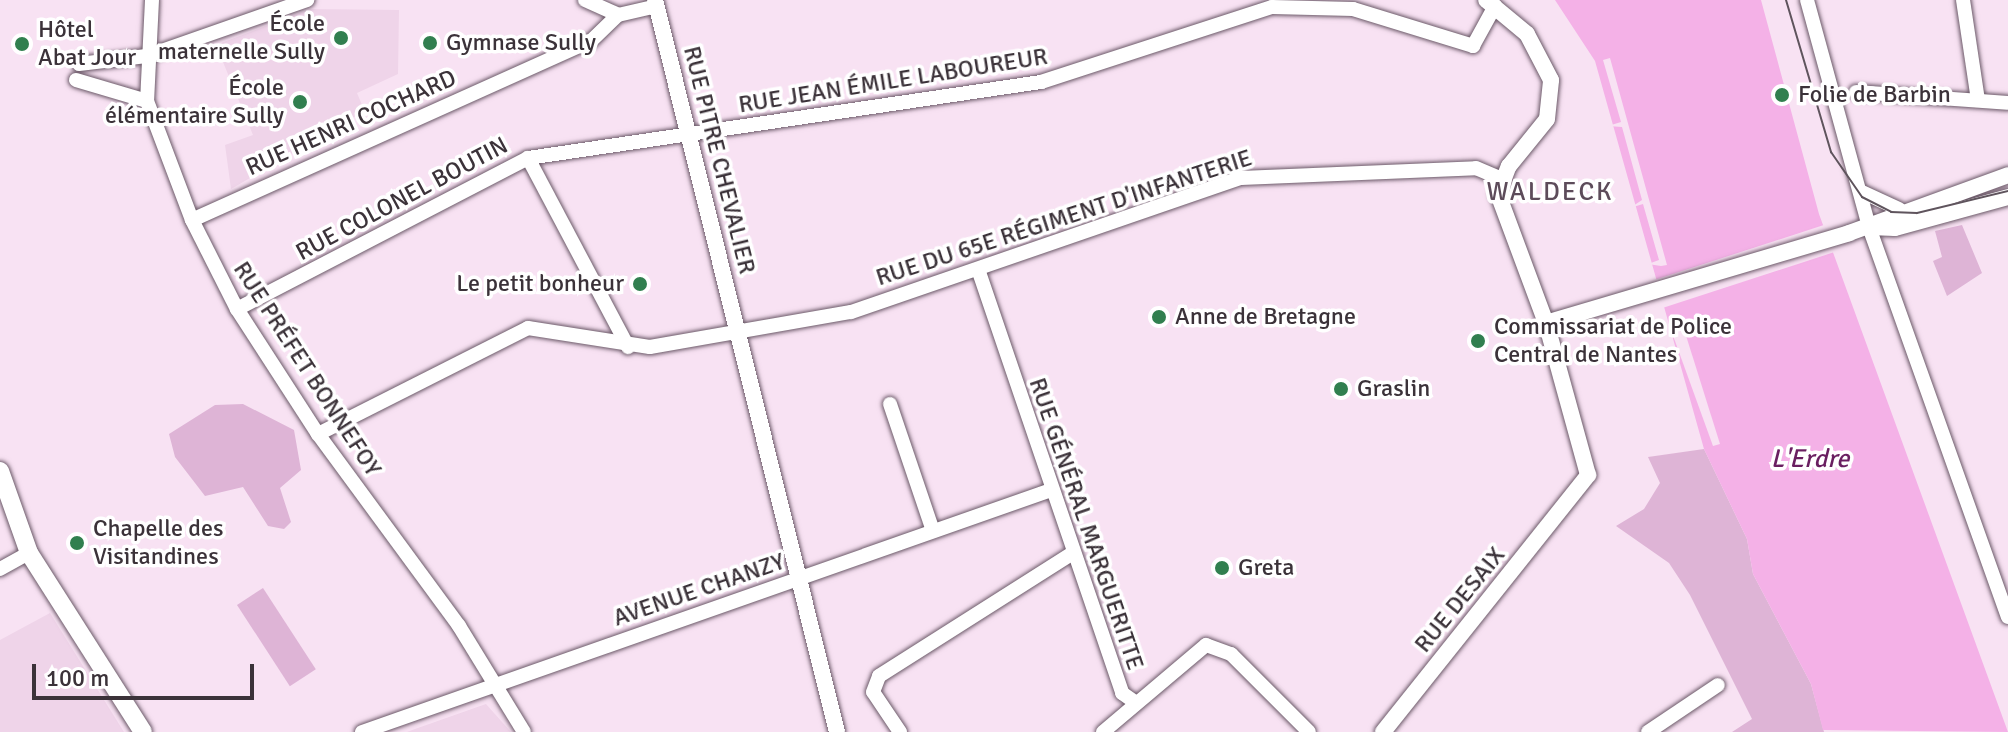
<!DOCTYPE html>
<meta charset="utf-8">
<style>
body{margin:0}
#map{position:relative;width:2008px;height:732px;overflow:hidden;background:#f8e2f3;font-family:Signika,sans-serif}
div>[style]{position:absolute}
.built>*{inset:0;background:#efd4e9}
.green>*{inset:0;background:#deb4d6;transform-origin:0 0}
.water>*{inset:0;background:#f4b1e7}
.pier>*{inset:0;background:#f8e2f3;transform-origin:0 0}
.roads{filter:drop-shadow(0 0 2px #6b5968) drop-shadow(0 0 2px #6b5968)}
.minor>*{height:14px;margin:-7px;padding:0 7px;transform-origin:7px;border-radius:7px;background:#fff}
.tertiary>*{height:16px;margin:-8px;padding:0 8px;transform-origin:8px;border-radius:8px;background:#fff}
.secondary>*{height:18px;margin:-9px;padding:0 9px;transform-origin:9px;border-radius:9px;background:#fff}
.tram>*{height:2px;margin:-1px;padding:0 1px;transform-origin:1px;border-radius:1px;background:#5f545d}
.dots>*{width:22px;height:22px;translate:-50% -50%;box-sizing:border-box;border:4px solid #fff;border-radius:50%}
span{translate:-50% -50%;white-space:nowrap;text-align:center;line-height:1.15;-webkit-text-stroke:7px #fff;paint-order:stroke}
.poi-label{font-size:24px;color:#3b3239}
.right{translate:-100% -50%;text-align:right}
.left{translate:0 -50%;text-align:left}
.street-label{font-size:24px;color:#3b3239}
.neighbourhood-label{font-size:26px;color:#5d4b5a;letter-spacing:2px}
.water-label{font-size:26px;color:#6a1f61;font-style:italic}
.scale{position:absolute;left:32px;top:664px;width:222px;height:36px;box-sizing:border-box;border:4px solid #3b3239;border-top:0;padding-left:10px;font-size:24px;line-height:28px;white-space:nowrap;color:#3b3239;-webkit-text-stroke:6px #fff;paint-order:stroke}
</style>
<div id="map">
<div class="built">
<div style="clip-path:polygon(310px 9px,399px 10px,398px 74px,357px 93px,365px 112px,299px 142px,296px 151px,231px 189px,225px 145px,253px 135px,216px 45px)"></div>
<div style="clip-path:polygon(50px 613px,124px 732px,0 732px,0 640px)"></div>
<div style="clip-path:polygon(486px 704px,511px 732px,407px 732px,418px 728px)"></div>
</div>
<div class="green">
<div style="clip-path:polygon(1962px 225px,1982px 273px,1947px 296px,1933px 261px,1942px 257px,1935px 231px)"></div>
<div style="clip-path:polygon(243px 404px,294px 430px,301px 470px,280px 488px,291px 522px,284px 529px,268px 526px,243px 487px,205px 496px,175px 457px,169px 434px,215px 405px)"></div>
<div style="clip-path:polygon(1704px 449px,1747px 539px,1753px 574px,1811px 684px,1824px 732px,1732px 732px,1752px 719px,1690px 595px,1669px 563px,1616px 526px,1644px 509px,1660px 483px,1648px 457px)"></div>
<div style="left:263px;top:588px;width:97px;height:31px;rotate:57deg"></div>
</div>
<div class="water">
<div style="clip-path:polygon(1555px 0,1761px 0,1819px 214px,2008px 732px,1823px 730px,1811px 684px,1753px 574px,1747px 539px,1704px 449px,1595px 61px)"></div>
</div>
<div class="pier">
<div style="clip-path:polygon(1610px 58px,1667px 265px,1661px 266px,1648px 264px,1659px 260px,1643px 204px,1630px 208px,1642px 200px,1622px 127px,1608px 126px,1621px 122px,1603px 60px)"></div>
<div style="left:1830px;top:223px;width:29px;height:188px;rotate:72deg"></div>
<div style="clip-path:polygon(1683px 326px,1720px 444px,1713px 446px,1671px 330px)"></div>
</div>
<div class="roads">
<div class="minor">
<div style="left:152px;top:0;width:101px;rotate:92.8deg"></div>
<div style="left:147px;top:101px;width:127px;rotate:69.3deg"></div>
<div style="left:192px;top:220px;width:100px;rotate:63.2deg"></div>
<div style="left:237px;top:309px;width:149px;rotate:57.1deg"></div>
<div style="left:318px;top:434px;width:238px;rotate:53.7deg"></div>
<div style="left:459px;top:626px;width:124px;rotate:58.5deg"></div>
<div style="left:585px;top:0;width:36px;rotate:24deg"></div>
<div style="left:1807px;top:0;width:235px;rotate:74.7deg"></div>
<div style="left:1869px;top:227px;width:414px;rotate:70.4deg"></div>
<div style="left:1963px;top:0;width:101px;rotate:81.5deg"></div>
<div style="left:79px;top:64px;width:68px;rotate:-6.7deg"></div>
<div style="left:147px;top:56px;width:170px;rotate:-19.3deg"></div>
<div style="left:76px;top:80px;width:74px;rotate:16.5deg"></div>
<div style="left:1856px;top:92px;width:152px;rotate:4.1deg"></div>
<div style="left:528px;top:158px;width:214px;rotate:62.1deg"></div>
<div style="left:1860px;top:191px;width:43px;rotate:24.8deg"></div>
<div style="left:192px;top:220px;width:437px;rotate:-24.2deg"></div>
<div style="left:591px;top:41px;width:37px;rotate:-44deg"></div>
<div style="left:618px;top:15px;width:39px;rotate:-13deg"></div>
<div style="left:979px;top:272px;width:445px;rotate:71.2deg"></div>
<div style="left:1122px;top:693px;width:16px;rotate:35deg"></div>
<div style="left:237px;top:309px;width:328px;rotate:-27.4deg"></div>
<div style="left:528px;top:158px;width:519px;rotate:-8.43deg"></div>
<div style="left:1041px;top:82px;width:243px;rotate:-18deg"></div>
<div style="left:1272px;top:7px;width:81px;rotate:1.4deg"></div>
<div style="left:1353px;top:9px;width:126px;rotate:17.1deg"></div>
<div style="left:1473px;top:46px;width:46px;rotate:-61.2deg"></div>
<div style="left:890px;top:404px;width:134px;rotate:71.3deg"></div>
<div style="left:318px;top:434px;width:235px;rotate:-26.8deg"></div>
<div style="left:528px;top:328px;width:123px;rotate:8.9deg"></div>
<div style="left:650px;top:347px;width:204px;rotate:-9.9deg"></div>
<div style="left:851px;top:312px;width:412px;rotate:-19deg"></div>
<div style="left:1241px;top:178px;width:235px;rotate:-2.4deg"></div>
<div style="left:1476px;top:168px;width:28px;rotate:23deg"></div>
<div style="left:0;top:569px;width:33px;rotate:-29deg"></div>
<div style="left:362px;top:732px;width:730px;rotate:-19.35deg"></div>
<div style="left:900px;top:732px;width:48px;rotate:-124deg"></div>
<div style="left:873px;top:692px;width:17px;rotate:-69deg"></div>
<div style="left:879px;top:676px;width:230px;rotate:-32.4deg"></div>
<div style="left:1103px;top:732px;width:135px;rotate:-40.2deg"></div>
<div style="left:1206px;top:645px;width:27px;rotate:20deg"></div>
<div style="left:1231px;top:654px;width:110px;rotate:45deg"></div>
<div style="left:1648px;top:732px;width:84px;rotate:-33.9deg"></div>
</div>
<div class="tertiary">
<div style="left:655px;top:0;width:754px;rotate:76.04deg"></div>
<div style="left:1869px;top:227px;width:26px;rotate:2deg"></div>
<div style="left:1895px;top:228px;width:117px;rotate:-15.3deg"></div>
<div style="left:1546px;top:323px;width:316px;rotate:-16.5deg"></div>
<div style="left:1849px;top:233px;width:169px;rotate:-20deg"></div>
<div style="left:1383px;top:732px;width:329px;rotate:-51.4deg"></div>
<div style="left:1588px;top:475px;width:158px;rotate:-105.4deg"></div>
<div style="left:1546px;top:323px;width:138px;rotate:-110.4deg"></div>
<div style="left:1498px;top:194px;width:30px;rotate:-69deg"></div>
<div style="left:1509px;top:166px;width:60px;rotate:-51deg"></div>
<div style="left:1547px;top:119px;width:39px;rotate:-84deg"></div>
<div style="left:1551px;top:80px;width:52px;rotate:-117.6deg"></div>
<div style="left:1527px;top:34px;width:53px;rotate:-140.3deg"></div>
</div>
<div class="secondary">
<div style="left:0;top:471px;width:87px;rotate:70.5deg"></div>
<div style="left:29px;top:553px;width:212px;rotate:57.5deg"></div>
</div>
</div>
<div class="tram">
<div style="left:1786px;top:0;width:159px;rotate:73.5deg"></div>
<div style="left:1831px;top:152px;width:55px;rotate:55.4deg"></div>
<div style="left:1862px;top:197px;width:33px;rotate:27deg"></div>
<div style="left:1891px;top:212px;width:26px;rotate:2deg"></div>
<div style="left:1917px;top:213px;width:94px;rotate:-13.6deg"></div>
</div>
<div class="dots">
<div style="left:341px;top:38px;background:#317f4f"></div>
<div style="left:430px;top:43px;background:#317f4f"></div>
<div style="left:22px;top:44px;background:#317f4f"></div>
<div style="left:1782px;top:95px;background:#317f4f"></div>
<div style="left:300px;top:102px;background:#317f4f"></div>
<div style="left:640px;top:284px;background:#317f4f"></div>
<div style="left:1159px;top:317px;background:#317f4f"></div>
<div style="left:1478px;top:341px;background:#317f4f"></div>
<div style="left:1341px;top:389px;background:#317f4f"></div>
<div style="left:77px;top:543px;background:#317f4f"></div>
<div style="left:1222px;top:568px;background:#317f4f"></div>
</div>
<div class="poi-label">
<span class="right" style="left:325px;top:38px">École<br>maternelle Sully</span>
<span class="left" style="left:38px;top:44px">Hôtel<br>Abat Jour</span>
<span class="left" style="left:446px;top:43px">Gymnase Sully</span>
<span class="right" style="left:284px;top:102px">École<br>élémentaire Sully</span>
<span class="left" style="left:1798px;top:95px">Folie de Barbin</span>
<span class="right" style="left:624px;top:284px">Le petit bonheur</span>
<span class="left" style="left:1175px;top:317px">Anne de Bretagne</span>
<span class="left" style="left:1494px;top:341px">Commissariat de Police<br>Central de Nantes</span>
<span class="left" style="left:1357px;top:389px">Graslin</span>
<span class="left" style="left:93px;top:543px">Chapelle des<br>Visitandines</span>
<span class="left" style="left:1238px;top:568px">Greta</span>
</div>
<div class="street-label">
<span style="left:893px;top:81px;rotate:-9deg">RUE JEAN ÉMILE LABOUREUR</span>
<span style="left:351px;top:123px;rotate:-24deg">RUE HENRI COCHARD</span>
<span style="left:719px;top:160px;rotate:76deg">RUE PITRE CHEVALIER</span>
<span style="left:402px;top:199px;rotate:-28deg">RUE COLONEL BOUTIN</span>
<span style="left:1064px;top:218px;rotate:-18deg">RUE DU 65E RÉGIMENT D'INFANTERIE</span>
<span style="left:307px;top:369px;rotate:57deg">RUE PRÉFET BONNEFOY</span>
<span style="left:1086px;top:524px;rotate:71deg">RUE GÉNÉRAL MARGUERITTE</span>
<span style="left:699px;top:590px;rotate:-19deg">AVENUE CHANZY</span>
<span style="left:1460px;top:600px;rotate:-51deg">RUE DESAIX</span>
</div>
<div class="neighbourhood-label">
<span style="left:1550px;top:193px">WALDECK</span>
</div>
<div class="water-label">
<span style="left:1810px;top:460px">L'Erdre</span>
</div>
<div class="scale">100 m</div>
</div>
